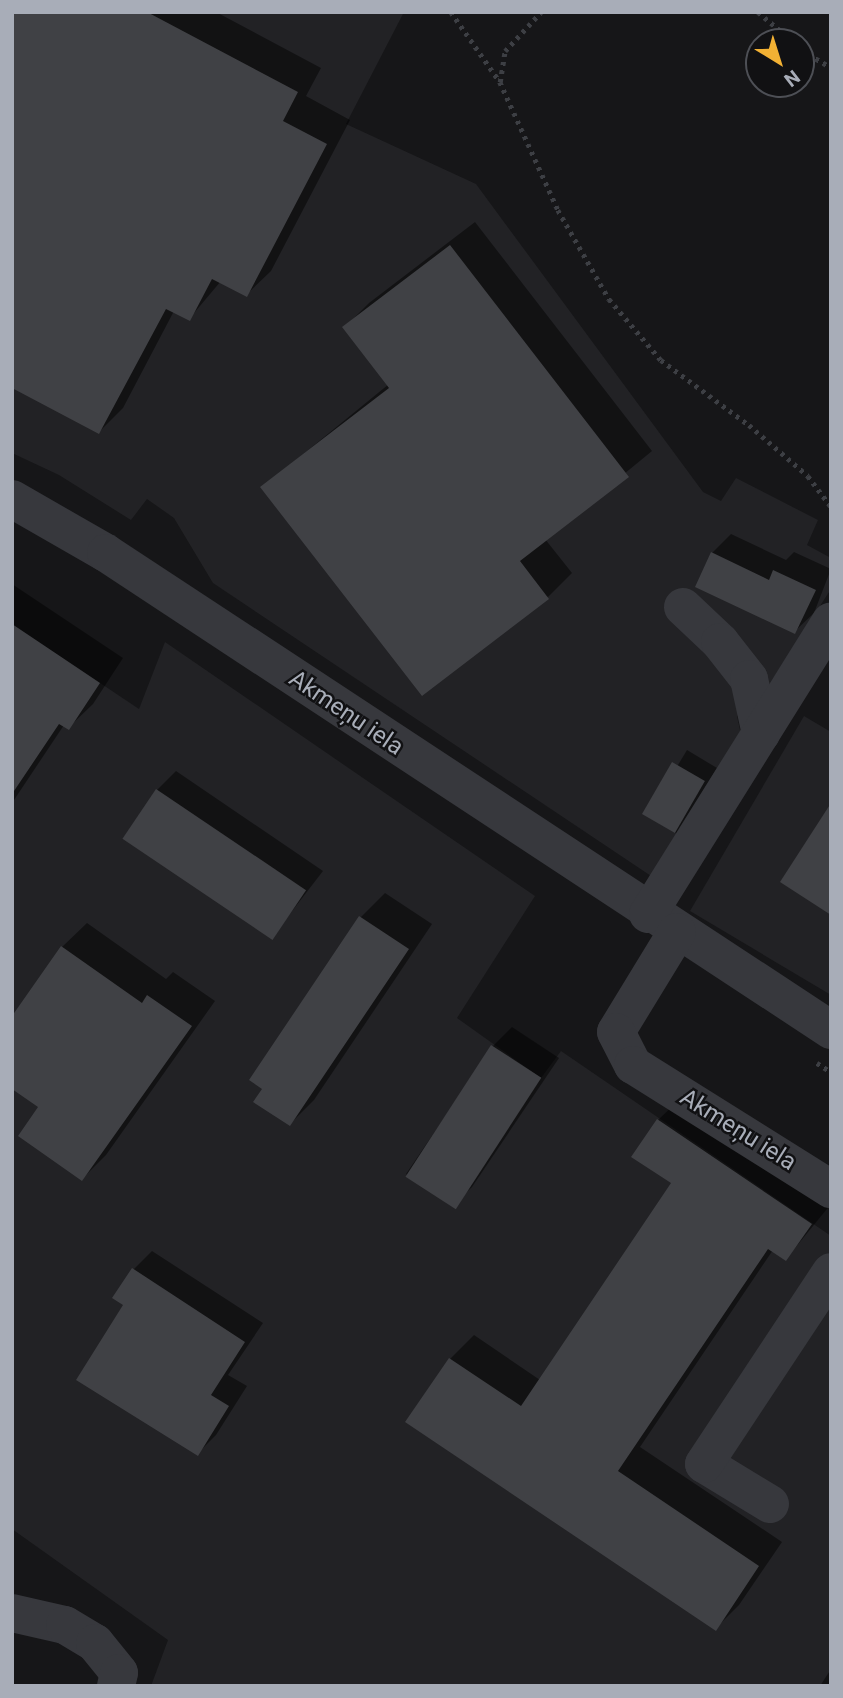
<!DOCTYPE html>
<meta charset="utf-8">
<style>
body{margin:0}
#map{position:relative;width:843px;height:1698px;overflow:hidden;background:#161618;font-family:Roboto,sans-serif}
div>[style]{position:absolute}
.built>*{inset:0;background:#222225}
.shadow>*{inset:0;background:#0007;transform-origin:0 0}
.building>*{inset:0;background:#404145;transform-origin:0 0}
.path>*{height:4.5px;margin-top:-2.25px;transform-origin:0;background:repeating-linear-gradient(90deg,#3d3f44 0 3.5px,transparent 0 8.5px)}
.minor>*{height:38px;margin:-19px;padding:0 19px;transform-origin:19px;border-radius:19px;background:#37383d}
span{translate:-50% -50%;white-space:nowrap;text-align:center;line-height:1.15;-webkit-text-stroke:5px #111113;paint-order:stroke}
.street-label{font-size:24px;color:#a8adb8}
.frame{position:absolute;inset:0;border:14px solid #a8adb8;pointer-events:none}
.north{position:absolute;left:745px;top:28px;width:70px;height:70px;box-sizing:border-box;background:#111113;border:2px solid #4d4f55;border-radius:50%;rotate:142deg;font-size:19px;font-weight:700;line-height:28px;text-align:center;color:#a8adb8}
.north::after{content:'';display:block;margin:auto;width:24px;height:32px;background:#f2b134;clip-path:polygon(50% 0,100% 100%,50% 72%,0 100%)}
</style>
<div id="map">
<div class="built">
<div style="clip-path:polygon(12px 12px,404px 12px,346px 124px,476px 184px,703px 492px,721px 501px,736px 478px,818px 520px,807px 545px,831px 558px,831px 589px,770px 683px,737px 716px,744px 749px,660px 882px,213px 583px,174px 518px,147px 499px,131px 520px,59px 475px,12px 453px)"></div>
<div style="clip-path:polygon(12px 624px,139px 709px,165px 642px,535px 896px,457px 1018px,541px 1078px,561px 1051px,831px 1236px,831px 1686px,151px 1686px,168px 1640px,12px 1529px)"></div>
<div style="clip-path:polygon(804px 716px,831px 732px,831px 995px,690px 911px)"></div>
</div>
<div class="shadow">
<div style="clip-path:polygon(12px 12px,216px 12px,321px 68px,306px 96px,350px 120px,271px 271px,246px 295px,221px 281px,189px 319px,174px 311px,123px 408px,99px 432px)"></div>
<div style="clip-path:polygon(475px 222px,652px 451px,545px 539px,572px 573px,548px 597px,263px 487px,389px 384px,344px 328px,369px 303px)"></div>
<div style="clip-path:polygon(731px 534px,786px 560px,794px 552px,831px 569px,814px 613px,794px 632px,712px 553px)"></div>
<div style="clip-path:polygon(12px 584px,123px 658px,93px 704px,68px 728px,64px 725px,12px 803px)"></div>
<div style="left:687px;top:750px;width:35px;height:77px;rotate:31deg"></div>
<div style="clip-path:polygon(176px 771px,323px 871px,272px 937px,157px 790px)"></div>
<div style="clip-path:polygon(385px 893px,432px 924px,314px 1100px,290px 1124px,264px 1089px,361px 917px)"></div>
<div style="clip-path:polygon(87px 923px,166px 979px,173px 972px,215px 1001px,106px 1155px,82px 1179px,40px 1106px,62px 947px)"></div>
<div style="clip-path:polygon(512px 1027px,559px 1058px,472px 1187px,452px 1206px,406px 1174px,493px 1046px)"></div>
<div style="clip-path:polygon(682px 1097px,831px 1204px,786px 1259px,773px 1250px,640px 1447px,782px 1542px,739px 1605px,715px 1629px,450px 1359px,474px 1335px,540px 1380px,673px 1183px,658px 1120px)"></div>
<div style="clip-path:polygon(152px 1251px,263px 1323px,228px 1375px,247px 1386px,216px 1435px,197px 1454px,126px 1305px,133px 1270px)"></div>
<div style="clip-path:polygon(831px 1669px,831px 1686px,820px 1686px)"></div>
</div>
<div class="building">
<div style="clip-path:polygon(12px 12px,147px 12px,298px 92px,283px 121px,327px 144px,247px 297px,212px 279px,190px 321px,166px 309px,99px 434px,12px 388px)"></div>
<div style="clip-path:polygon(450px 245px,629px 477px,520px 561px,549px 599px,422px 696px,260px 487px,389px 388px,342px 327px)"></div>
<div style="clip-path:polygon(711px 552px,769px 580px,773px 570px,816px 590px,795px 634px,695px 587px)"></div>
<div style="clip-path:polygon(12px 624px,100px 683px,69px 730px,59px 724px,12px 794px)"></div>
<div style="left:672px;top:762px;width:38px;height:60px;rotate:30deg"></div>
<div style="left:156px;top:789px;width:181px;height:60px;rotate:34deg"></div>
<div style="clip-path:polygon(831px 803px,831px 915px,780px 882px)"></div>
<div style="clip-path:polygon(359px 916px,409px 949px,290px 1126px,253px 1102px,262px 1089px,249px 1080px)"></div>
<div style="clip-path:polygon(61px 946px,142px 1003px,147px 995px,192px 1026px,82px 1181px,18px 1136px,38px 1107px,12px 1089px,12px 1016px)"></div>
<div style="left:491px;top:1045px;width:60px;height:157px;rotate:33deg"></div>
<div style="clip-path:polygon(657px 1119px,812px 1224px,786px 1261px,768px 1249px,618px 1471px,759px 1566px,716px 1631px,405px 1422px,449px 1358px,521px 1406px,671px 1183px,631px 1157px)"></div>
<div style="clip-path:polygon(132px 1268px,245px 1342px,211px 1395px,229px 1406px,198px 1456px,76px 1380px,123px 1305px,112px 1298px)"></div>
</div>
<div class="path">
<div style="left:451px;top:12px;width:85px;rotate:55deg"></div>
<div style="left:500px;top:82px;width:141px;rotate:65.6deg"></div>
<div style="left:558px;top:210px;width:103px;rotate:60.2deg"></div>
<div style="left:609px;top:299px;width:80px;rotate:49.6deg"></div>
<div style="left:661px;top:360px;width:109px;rotate:36.5deg"></div>
<div style="left:749px;top:425px;width:78px;rotate:40.8deg"></div>
<div style="left:808px;top:476px;width:38px;rotate:53deg"></div>
<div style="left:758px;top:12px;width:47px;rotate:39.8deg"></div>
<div style="left:801px;top:50px;width:34px;rotate:30deg"></div>
<div style="left:500px;top:82px;width:31px;rotate:-81deg"></div>
<div style="left:505px;top:51px;width:53px;rotate:-47.3deg"></div>
<div style="left:817px;top:1063px;width:17px;rotate:33deg"></div>
</div>
<div class="minor">
<div style="left:12px;top:499px;width:108px;rotate:29.9deg"></div>
<div style="left:106px;top:553px;width:868px;rotate:33.34deg"></div>
<div style="left:683px;top:607px;width:51px;rotate:43.4deg"></div>
<div style="left:720px;top:642px;width:47px;rotate:51.9deg"></div>
<div style="left:749px;top:679px;width:56px;rotate:77.7deg"></div>
<div style="left:648px;top:914px;width:345px;rotate:-58deg"></div>
<div style="left:677px;top:932px;width:117px;rotate:121.4deg"></div>
<div style="left:616px;top:1032px;width:37px;rotate:63deg"></div>
<div style="left:633px;top:1065px;width:234px;rotate:32.1deg"></div>
<div style="left:770px;top:1504px;width:77px;rotate:-148.8deg"></div>
<div style="left:704px;top:1464px;width:230px;rotate:-56.5deg"></div>
<div style="left:12px;top:1613px;width:54px;rotate:12.8deg"></div>
<div style="left:65px;top:1625px;width:35px;rotate:31deg"></div>
<div style="left:95px;top:1643px;width:38px;rotate:51deg"></div>
<div style="left:119px;top:1673px;width:13px;rotate:103deg"></div>
</div>
<div class="street-label">
<span style="left:346px;top:713px;rotate:34deg">Akmeņu iela</span>
<span style="left:738px;top:1130px;rotate:32deg">Akmeņu iela</span>
</div>
<div class="frame"></div>
<div class="north">N</div>
</div>
